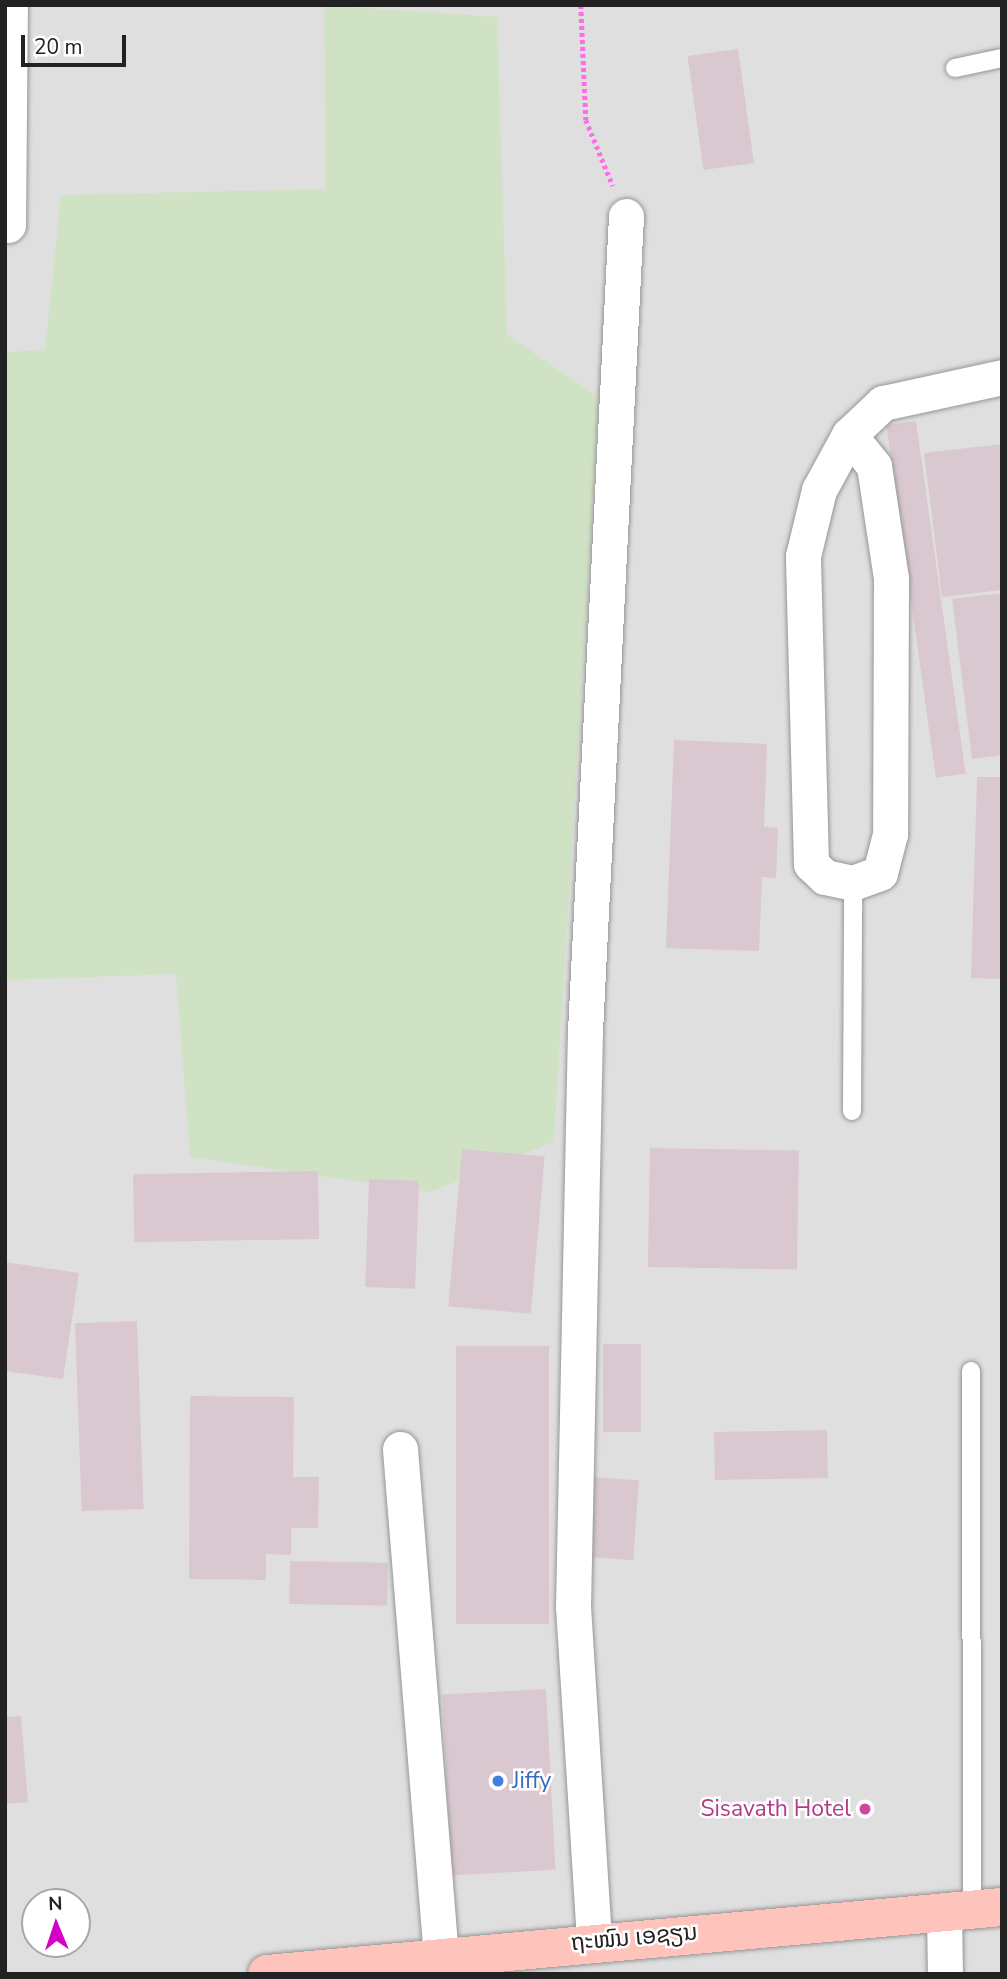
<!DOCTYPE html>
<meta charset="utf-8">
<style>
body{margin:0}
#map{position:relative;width:1007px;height:1979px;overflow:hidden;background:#f2e8eb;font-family:"Nunito Sans","Noto Sans Lao",sans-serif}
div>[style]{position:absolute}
.residential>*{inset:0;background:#e0dfe0}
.wetland>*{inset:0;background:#d0e2c4}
.building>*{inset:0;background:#dac8d1;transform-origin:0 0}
.path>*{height:4.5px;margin-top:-2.25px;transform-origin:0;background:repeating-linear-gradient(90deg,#ff6de6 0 3.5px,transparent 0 7px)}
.roads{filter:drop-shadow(0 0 2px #969696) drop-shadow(0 0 2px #969696)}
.lane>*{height:18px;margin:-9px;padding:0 9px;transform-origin:9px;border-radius:9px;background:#fff}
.street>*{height:35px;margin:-17.5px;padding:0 17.5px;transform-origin:17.5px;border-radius:17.5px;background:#fff}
.secondary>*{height:38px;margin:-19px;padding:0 19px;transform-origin:19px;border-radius:19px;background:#fec3bb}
.dots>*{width:19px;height:19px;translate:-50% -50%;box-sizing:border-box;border:4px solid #fff;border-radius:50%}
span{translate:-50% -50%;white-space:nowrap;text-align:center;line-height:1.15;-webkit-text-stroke:5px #fff;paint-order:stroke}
.shop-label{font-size:23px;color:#366cbe}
.left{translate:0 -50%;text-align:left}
.hotel-label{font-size:23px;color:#b23c85}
.right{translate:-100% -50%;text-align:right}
.street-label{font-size:23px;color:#222}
.frame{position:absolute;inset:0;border:7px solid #222;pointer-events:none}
.north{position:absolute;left:21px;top:1888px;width:70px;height:70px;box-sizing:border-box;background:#fff;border:2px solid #a7a7a7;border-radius:50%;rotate:358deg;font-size:19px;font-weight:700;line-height:28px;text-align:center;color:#222}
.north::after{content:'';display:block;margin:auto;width:24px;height:32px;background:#d400c5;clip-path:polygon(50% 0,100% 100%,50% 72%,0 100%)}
.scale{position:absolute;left:21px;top:35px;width:105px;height:32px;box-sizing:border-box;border:4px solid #222;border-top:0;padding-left:9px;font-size:21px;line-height:24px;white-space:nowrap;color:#222;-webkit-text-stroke:5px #fff;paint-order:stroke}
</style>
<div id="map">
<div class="residential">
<div style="clip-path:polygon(evenodd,5px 5px,1002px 5px,1002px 1974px,5px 1974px,5px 5px,35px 1902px,77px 1902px,77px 1944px,35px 1944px,35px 1902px)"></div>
</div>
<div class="wetland">
<div style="clip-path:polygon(324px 5px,497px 17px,507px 335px,599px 397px,554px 1142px,430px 1192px,190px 1157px,176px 974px,5px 980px,5px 352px,45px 350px,61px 195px,326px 189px)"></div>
</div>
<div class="building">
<div style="left:738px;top:49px;width:115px;height:51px;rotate:82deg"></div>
<div style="left:916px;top:421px;width:356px;height:30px;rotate:82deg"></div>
<div style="clip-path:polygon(1002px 444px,1002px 590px,942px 597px,924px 453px)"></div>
<div style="clip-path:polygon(1002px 593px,1002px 755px,972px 759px,952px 599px)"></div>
<div style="clip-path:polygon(674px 740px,767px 744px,764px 827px,778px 828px,776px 878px,762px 877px,759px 951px,666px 948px)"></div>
<div style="clip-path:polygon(977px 777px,1002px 777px,1002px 979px,971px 978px)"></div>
<div style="left:650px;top:1148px;width:149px;height:119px;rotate:1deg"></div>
<div style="left:462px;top:1149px;width:83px;height:158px;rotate:5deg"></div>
<div style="left:318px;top:1171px;width:68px;height:185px;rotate:89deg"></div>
<div style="left:369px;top:1179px;width:50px;height:108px;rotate:2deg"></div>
<div style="clip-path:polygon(5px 1262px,79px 1273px,63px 1379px,5px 1371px)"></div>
<div style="left:137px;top:1321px;width:188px;height:62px;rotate:88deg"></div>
<div style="left:603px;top:1344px;width:38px;height:88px"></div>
<div style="left:549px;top:1346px;width:278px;height:93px;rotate:90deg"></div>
<div style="clip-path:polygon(190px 1396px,294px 1397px,293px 1477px,319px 1477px,318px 1528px,291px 1528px,291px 1555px,266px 1554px,266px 1580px,189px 1579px)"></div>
<div style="left:827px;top:1430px;width:48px;height:113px;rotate:89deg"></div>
<div style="left:591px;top:1477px;width:48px;height:80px;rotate:4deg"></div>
<div style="left:290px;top:1561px;width:98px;height:43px;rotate:1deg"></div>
<div style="left:546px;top:1689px;width:181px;height:104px;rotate:87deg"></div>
<div style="clip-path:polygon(21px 1716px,28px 1802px,5px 1804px,5px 1717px)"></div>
</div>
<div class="path">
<div style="left:581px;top:5px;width:115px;rotate:87.5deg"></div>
<div style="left:586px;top:120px;width:71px;rotate:67.8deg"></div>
</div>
<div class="roads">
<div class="lane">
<div style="left:955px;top:68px;width:48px;rotate:-12deg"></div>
<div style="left:852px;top:1111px;width:228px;rotate:-89.7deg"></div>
<div style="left:971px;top:1371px;width:538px;rotate:89.89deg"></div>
</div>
<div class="street">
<div style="left:8px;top:225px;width:220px;rotate:-89.5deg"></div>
<div style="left:849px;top:435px;width:40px;rotate:51deg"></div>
<div style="left:874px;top:466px;width:113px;rotate:81.4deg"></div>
<div style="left:891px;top:578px;width:256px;rotate:90.2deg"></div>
<div style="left:890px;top:834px;width:40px;rotate:104.4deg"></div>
<div style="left:880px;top:873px;width:29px;rotate:160deg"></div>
<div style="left:853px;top:883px;width:29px;rotate:-168deg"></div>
<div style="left:825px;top:877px;width:19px;rotate:-137deg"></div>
<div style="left:811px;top:864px;width:308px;rotate:-91.5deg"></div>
<div style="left:803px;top:556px;width:68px;rotate:-76.4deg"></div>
<div style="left:819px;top:490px;width:63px;rotate:-61.4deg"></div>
<div style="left:849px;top:435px;width:47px;rotate:-43.3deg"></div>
<div style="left:883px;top:403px;width:122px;rotate:-12.3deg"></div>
<div style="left:400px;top:1449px;width:510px;rotate:85.39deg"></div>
<div style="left:441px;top:1957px;width:19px;rotate:65deg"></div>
<div style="left:944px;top:1912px;width:62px;rotate:89.1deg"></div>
<div style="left:594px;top:1940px;width:334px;rotate:-93.6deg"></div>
<div style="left:573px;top:1607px;width:576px;rotate:-88.81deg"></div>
<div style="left:585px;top:1031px;width:816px;rotate:-87.12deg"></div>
</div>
<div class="secondary">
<div style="left:267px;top:1974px;width:738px;rotate:-5.21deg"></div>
</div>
</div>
<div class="dots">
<div style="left:498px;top:1781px;background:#3f7fe0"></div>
<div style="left:865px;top:1809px;background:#d1479c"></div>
</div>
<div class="shop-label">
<span class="left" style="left:512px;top:1781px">Jiffy</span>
</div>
<div class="hotel-label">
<span class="right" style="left:851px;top:1809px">Sisavath Hotel</span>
</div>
<div class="street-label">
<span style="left:634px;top:1938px;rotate:-5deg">ຖະໜົນ ເອຊຽນ</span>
</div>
<div class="frame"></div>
<div class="north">N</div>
<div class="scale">20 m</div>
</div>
